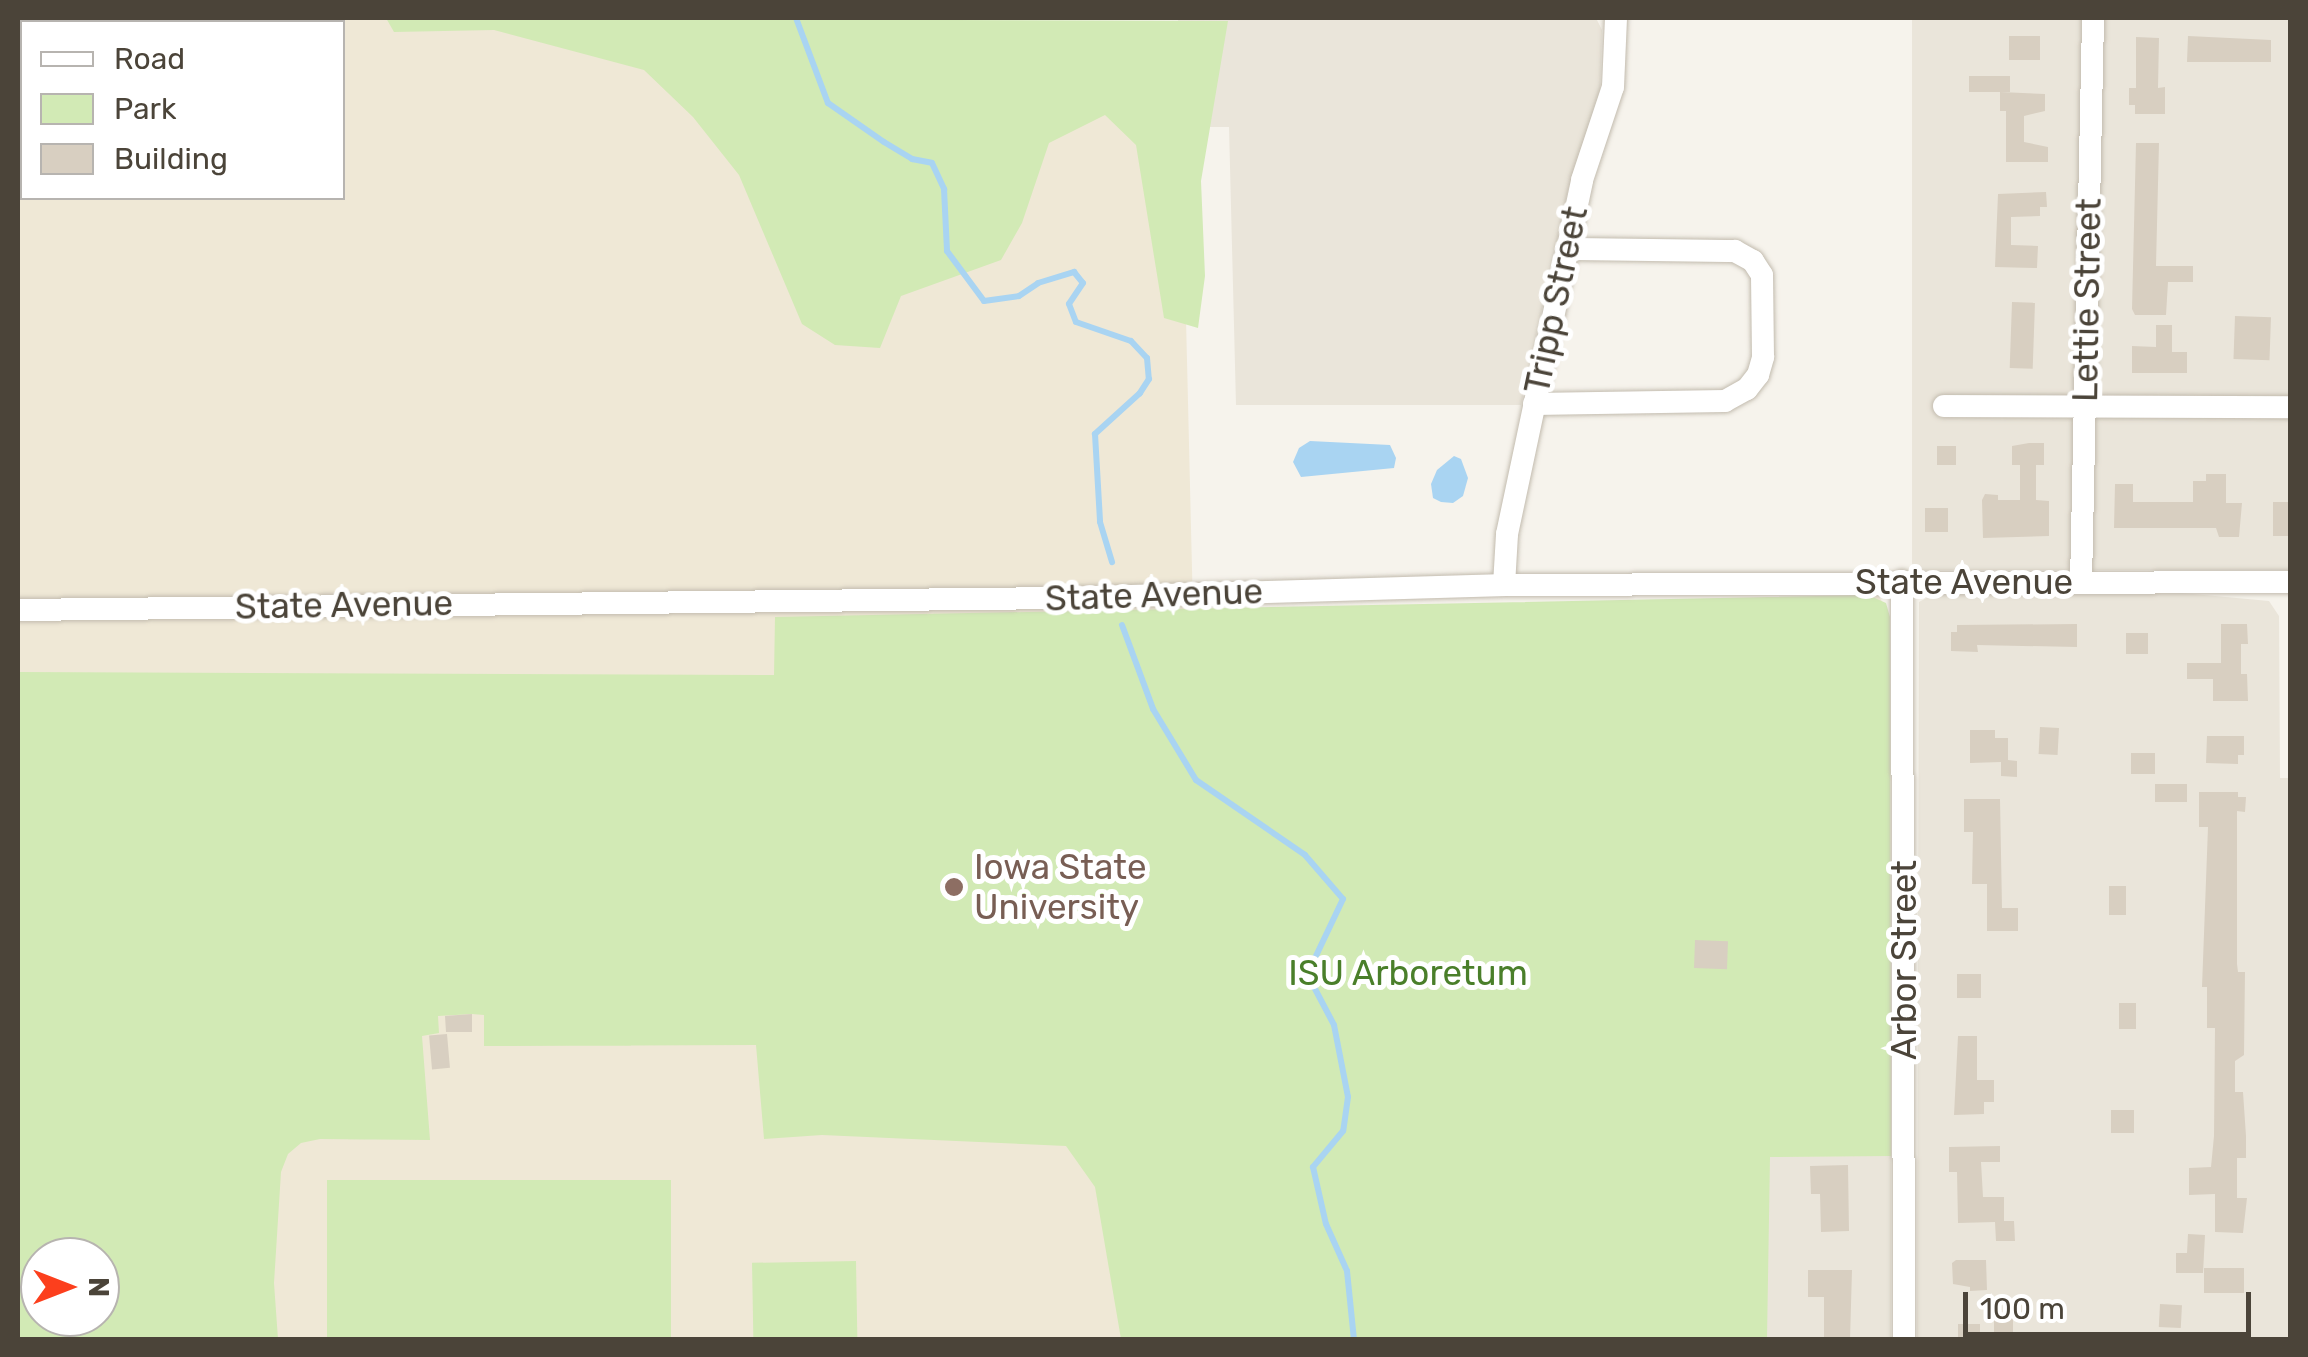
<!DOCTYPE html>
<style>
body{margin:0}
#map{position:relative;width:2308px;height:1357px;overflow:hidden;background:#f6f3ec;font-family:Rubik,sans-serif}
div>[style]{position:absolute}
.residential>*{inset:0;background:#eae5da;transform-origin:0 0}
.education>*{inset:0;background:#efe8d6}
.green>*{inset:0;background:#d2eab5;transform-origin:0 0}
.water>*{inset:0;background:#a9d4f2}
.stream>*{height:6px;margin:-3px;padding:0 3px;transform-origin:3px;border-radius:3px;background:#a9d4f2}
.building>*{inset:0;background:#d8cfc1;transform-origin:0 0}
.roads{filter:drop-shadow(0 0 2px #c2bbae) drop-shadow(0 0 2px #c2bbae)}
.minor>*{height:22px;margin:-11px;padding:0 11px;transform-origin:11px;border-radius:11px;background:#fff}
.dots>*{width:28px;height:28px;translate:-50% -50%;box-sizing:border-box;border:5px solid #fff;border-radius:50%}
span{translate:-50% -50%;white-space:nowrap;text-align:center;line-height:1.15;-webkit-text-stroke:10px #fff;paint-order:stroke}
.street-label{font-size:35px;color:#4b4439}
.education-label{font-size:35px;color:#785e54}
.left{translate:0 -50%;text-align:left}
.park-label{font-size:35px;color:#4a7f2a}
.frame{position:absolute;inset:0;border:20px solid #4b4439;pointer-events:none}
.legend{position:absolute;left:20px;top:20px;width:325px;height:180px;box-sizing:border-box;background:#fff;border:2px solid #b7b4b0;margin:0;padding:12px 18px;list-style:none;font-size:30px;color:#4b4439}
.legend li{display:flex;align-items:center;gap:20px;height:50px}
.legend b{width:50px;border:2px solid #b7b4b0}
.north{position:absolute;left:20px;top:1237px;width:100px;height:100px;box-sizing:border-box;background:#fff;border:2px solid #b7b4b0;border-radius:50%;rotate:90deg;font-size:28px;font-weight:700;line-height:40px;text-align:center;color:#4b4439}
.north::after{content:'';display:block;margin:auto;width:35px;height:45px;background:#fc3f1d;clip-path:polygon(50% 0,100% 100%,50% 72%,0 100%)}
.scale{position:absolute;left:1963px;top:1292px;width:288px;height:45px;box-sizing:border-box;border:5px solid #4b4439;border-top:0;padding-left:12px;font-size:30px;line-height:35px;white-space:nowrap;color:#4b4439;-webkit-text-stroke:8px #fff;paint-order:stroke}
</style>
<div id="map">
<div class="residential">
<div style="clip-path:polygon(1178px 18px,1597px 20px,1602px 30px,1600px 92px,1568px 190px,1521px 405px,1236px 405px,1229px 127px,1181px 127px)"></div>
<div style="left:1912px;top:18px;width:378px;height:552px"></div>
<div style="clip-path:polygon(2161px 591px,2269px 601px,2279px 616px,2280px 778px,2290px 778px,2290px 1339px,1917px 1340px,1919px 602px,1934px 594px)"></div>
<div style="left:1891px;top:1156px;width:183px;height:149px;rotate:90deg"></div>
</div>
<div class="education">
<div style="clip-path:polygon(evenodd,18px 18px,806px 18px,1179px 26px,1193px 611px,1879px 596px,1890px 617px,1891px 1156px,1742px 1157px,1741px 1339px,18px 1339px,18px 18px,22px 22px,342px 22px,342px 198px,22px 198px,22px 22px,18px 18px,40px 1257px,100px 1257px,100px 1317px,40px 1317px,40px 1257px)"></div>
</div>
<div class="green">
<div style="clip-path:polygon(386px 18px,1228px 21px,1201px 181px,1205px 276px,1198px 328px,1164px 318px,1136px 145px,1105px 115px,1049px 143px,1022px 223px,1001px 260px,901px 296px,880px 348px,835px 345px,802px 324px,739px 175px,693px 117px,644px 70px,494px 30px,394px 32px)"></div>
<div style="clip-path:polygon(evenodd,1868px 595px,1886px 603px,1890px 617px,1891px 1156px,1770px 1157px,1767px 1339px,1121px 1339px,1095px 1187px,1066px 1146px,822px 1135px,764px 1139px,756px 1045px,484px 1046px,484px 1015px,472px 1014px,438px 1016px,439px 1033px,422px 1036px,430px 1140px,320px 1139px,301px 1143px,288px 1154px,281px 1172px,274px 1283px,278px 1339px,18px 1340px,18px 672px,774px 675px,775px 617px,1868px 595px,40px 1257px,100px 1257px,100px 1317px,40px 1317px,40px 1257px)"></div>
<div style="left:327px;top:1180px;width:344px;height:159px"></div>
<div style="left:856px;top:1261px;width:78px;height:104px;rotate:89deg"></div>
</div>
<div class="water">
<div style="clip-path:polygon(1310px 441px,1390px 445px,1396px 458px,1394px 468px,1301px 477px,1293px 462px,1299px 448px)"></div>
<div style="clip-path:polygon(1454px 456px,1461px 459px,1468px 478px,1463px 496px,1453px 503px,1441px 502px,1433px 498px,1431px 484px,1437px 470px)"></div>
</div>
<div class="stream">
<div style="left:796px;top:18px;width:91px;rotate:69.4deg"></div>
<div style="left:828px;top:103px;width:68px;rotate:34.9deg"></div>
<div style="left:884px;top:142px;width:33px;rotate:31deg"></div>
<div style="left:912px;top:159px;width:20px;rotate:11deg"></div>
<div style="left:932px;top:163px;width:29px;rotate:65deg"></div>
<div style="left:944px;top:189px;width:62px;rotate:87.2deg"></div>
<div style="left:947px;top:251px;width:62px;rotate:53.5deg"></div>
<div style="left:984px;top:301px;width:35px;rotate:-8deg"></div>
<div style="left:1019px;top:296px;width:23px;rotate:-34deg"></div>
<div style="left:1038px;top:283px;width:38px;rotate:-17deg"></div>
<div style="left:1074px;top:272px;width:14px;rotate:51deg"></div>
<div style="left:1083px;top:283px;width:25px;rotate:124deg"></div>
<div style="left:1069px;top:304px;width:19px;rotate:69deg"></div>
<div style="left:1076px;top:322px;width:58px;rotate:19.1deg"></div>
<div style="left:1131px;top:341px;width:23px;rotate:47deg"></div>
<div style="left:1147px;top:358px;width:21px;rotate:85deg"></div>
<div style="left:1149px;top:379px;width:17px;rotate:123deg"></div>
<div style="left:1140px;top:393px;width:61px;rotate:137.7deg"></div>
<div style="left:1095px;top:434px;width:88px;rotate:86.7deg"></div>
<div style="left:1100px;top:522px;width:42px;rotate:73.3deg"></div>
<div style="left:1122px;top:625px;width:90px;rotate:69.7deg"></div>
<div style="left:1153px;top:709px;width:83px;rotate:58.8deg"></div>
<div style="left:1196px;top:780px;width:132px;rotate:34.5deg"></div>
<div style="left:1305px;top:855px;width:58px;rotate:49.2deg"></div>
<div style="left:1343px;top:899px;width:65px;rotate:115.4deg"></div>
<div style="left:1315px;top:958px;width:29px;rotate:92deg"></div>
<div style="left:1314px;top:987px;width:43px;rotate:62.2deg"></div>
<div style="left:1334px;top:1025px;width:73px;rotate:79deg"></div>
<div style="left:1348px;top:1097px;width:34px;rotate:98deg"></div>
<div style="left:1343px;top:1131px;width:47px;rotate:129.8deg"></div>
<div style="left:1313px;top:1167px;width:58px;rotate:77.2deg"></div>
<div style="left:1326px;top:1224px;width:51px;rotate:65.9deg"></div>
<div style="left:1347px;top:1271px;width:69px;rotate:84.2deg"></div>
</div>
<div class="building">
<div style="left:2009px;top:36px;width:31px;height:24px"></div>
<div style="clip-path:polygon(2188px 36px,2271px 40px,2271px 62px,2187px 62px)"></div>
<div style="clip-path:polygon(2136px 37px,2159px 38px,2158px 88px,2165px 87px,2165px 114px,2135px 114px,2135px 105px,2129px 105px,2129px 88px,2136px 88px)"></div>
<div style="left:1969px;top:76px;width:41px;height:16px"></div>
<div style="clip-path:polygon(2000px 92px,2045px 94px,2045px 111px,2024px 116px,2024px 142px,2048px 147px,2048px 162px,2006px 162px,2006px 111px,2000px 111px)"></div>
<div style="clip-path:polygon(2136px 143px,2159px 143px,2156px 266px,2193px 266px,2193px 282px,2168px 282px,2166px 315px,2135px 315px,2132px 309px)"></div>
<div style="clip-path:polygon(2046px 192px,2047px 207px,2040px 207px,2040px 216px,2011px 217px,2011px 245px,2038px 246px,2037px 268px,1995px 267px,1998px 194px)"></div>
<div style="left:2012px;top:302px;width:23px;height:66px;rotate:2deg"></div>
<div style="left:2235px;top:316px;width:36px;height:43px;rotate:2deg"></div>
<div style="clip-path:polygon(2156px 325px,2172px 325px,2172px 352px,2187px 352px,2187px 373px,2132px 373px,2132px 346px,2156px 347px)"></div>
<div style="clip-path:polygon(2029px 443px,2044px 443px,2044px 465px,2036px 465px,2036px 500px,2049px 501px,2049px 536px,1983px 538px,1982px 500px,1985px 494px,1998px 495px,1998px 500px,2020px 500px,2020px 465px,2012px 465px,2012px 446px)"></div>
<div style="left:1937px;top:446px;width:19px;height:19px"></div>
<div style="clip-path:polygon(2206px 474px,2226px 474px,2226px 503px,2242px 503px,2239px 537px,2219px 537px,2216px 528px,2114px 528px,2115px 484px,2133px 484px,2133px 502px,2193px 502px,2193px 481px,2206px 481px)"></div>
<div style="left:2273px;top:502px;width:17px;height:34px"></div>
<div style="left:1925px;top:508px;width:23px;height:24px"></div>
<div style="clip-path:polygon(2077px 624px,2077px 647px,1977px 645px,1978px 652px,1951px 651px,1951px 632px,1957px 632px,1957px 625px)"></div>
<div style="clip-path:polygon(2221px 624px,2247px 624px,2248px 644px,2241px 644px,2241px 674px,2247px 674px,2248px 701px,2213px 701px,2213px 679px,2187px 679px,2187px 663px,2221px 663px)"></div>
<div style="left:2126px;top:633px;width:22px;height:21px"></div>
<div style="left:2040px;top:727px;width:19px;height:27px;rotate:3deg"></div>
<div style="clip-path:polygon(1970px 730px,1995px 730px,1995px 738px,2008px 738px,2008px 760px,2017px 761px,2017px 777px,2001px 776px,2001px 762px,1970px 763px)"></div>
<div style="clip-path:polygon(2207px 736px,2244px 736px,2244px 755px,2238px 755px,2238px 764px,2206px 763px)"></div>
<div style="left:2131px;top:753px;width:24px;height:21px"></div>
<div style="left:2155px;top:784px;width:32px;height:18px"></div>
<div style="clip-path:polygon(2199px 792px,2238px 792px,2238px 797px,2246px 797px,2245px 812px,2237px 811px,2237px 964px,2238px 972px,2245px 972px,2244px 1055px,2235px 1061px,2235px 1092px,2243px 1092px,2246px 1136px,2246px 1158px,2237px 1158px,2237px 1198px,2247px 1198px,2243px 1233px,2215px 1232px,2215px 1194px,2189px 1195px,2189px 1168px,2211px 1167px,2214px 1136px,2215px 1028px,2207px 1028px,2207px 987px,2202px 987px,2208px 827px,2199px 827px)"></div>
<div style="clip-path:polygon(1964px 799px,2000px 799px,2002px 908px,2018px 908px,2018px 931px,1987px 931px,1987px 884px,1972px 884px,1973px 832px,1964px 832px)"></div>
<div style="left:2109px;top:886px;width:17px;height:29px"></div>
<div style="left:1695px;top:940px;width:33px;height:28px;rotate:2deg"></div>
<div style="left:1957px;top:974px;width:24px;height:24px"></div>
<div style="left:2119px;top:1003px;width:17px;height:26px"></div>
<div style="clip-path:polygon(472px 1014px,472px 1032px,446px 1032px,445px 1016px)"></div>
<div style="left:447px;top:1034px;width:34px;height:18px;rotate:85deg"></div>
<div style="clip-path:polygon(1958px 1036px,1977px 1036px,1977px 1080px,1994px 1080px,1994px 1102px,1984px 1102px,1984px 1114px,1954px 1115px)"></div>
<div style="left:2111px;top:1110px;width:23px;height:23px"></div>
<div style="clip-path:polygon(2000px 1146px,2000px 1162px,1981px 1162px,1983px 1197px,2004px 1197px,2004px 1221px,2014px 1221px,2015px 1241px,1996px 1241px,1995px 1222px,1958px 1223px,1957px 1172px,1949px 1172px,1949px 1147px)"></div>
<div style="clip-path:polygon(1848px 1165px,1849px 1231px,1821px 1232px,1820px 1194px,1811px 1194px,1810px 1166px)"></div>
<div style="clip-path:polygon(2188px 1234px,2205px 1235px,2203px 1273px,2176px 1273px,2176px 1253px,2187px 1253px)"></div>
<div style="clip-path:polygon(1956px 1260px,1986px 1260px,1987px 1290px,1970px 1291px,1970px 1287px,1953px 1284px,1952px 1263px)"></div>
<div style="left:2204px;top:1268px;width:40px;height:25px"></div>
<div style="clip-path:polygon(1808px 1270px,1852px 1270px,1850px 1340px,1824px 1340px,1824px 1297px,1808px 1297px)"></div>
<div style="left:2160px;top:1304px;width:22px;height:23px;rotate:3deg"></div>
<div style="left:1994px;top:1315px;width:19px;height:18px"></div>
<div style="left:1980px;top:1324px;width:16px;height:22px;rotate:90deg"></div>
</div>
<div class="roads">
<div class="minor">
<div style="left:1534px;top:404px;width:191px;rotate:-0.9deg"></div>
<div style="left:1725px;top:401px;width:25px;rotate:-29deg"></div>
<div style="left:1747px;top:389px;width:18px;rotate:-52deg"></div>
<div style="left:1758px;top:375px;width:19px;rotate:-74deg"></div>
<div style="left:1763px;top:357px;width:82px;rotate:-90.7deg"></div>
<div style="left:1762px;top:275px;width:17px;rotate:-123deg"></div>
<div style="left:1753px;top:261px;width:21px;rotate:-151deg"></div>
<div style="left:1735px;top:251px;width:168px;rotate:-179.3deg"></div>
<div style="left:1944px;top:406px;width:346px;rotate:0.2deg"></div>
<div style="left:1902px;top:581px;width:759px;rotate:89.85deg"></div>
<div style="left:2081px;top:583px;width:565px;rotate:-88.78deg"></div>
<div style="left:1504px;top:585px;width:51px;rotate:-86.6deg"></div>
<div style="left:1507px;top:534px;width:362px;rotate:-78deg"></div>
<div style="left:1582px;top:180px;width:98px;rotate:-71.6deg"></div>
<div style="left:1613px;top:87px;width:69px;rotate:-87.5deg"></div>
<div style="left:18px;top:610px;width:1047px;rotate:-0.66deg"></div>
<div style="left:1065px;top:598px;width:439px;rotate:-1.7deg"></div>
<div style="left:1504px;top:585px;width:786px;rotate:-0.22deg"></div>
</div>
</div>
<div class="dots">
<div style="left:954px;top:887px;background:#8d6e63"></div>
</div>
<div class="street-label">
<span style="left:1556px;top:300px;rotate:-78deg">Tripp Street</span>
<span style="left:2087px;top:300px;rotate:-89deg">Lettie Street</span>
<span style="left:1964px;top:582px">State Avenue</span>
<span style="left:1154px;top:595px;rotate:-2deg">State Avenue</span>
<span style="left:344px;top:605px;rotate:-1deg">State Avenue</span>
<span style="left:1904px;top:960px;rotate:-90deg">Arbor Street</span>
</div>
<div class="education-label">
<span class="left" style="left:974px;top:887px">Iowa State<br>University</span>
</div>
<div class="park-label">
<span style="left:1408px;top:973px">ISU Arboretum</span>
</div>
<div class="frame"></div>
<ul class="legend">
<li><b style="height:12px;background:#fff"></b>Road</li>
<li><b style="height:28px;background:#d2eab5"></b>Park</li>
<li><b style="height:28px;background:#d8cfc1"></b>Building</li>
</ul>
<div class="north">N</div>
<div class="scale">100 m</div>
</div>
